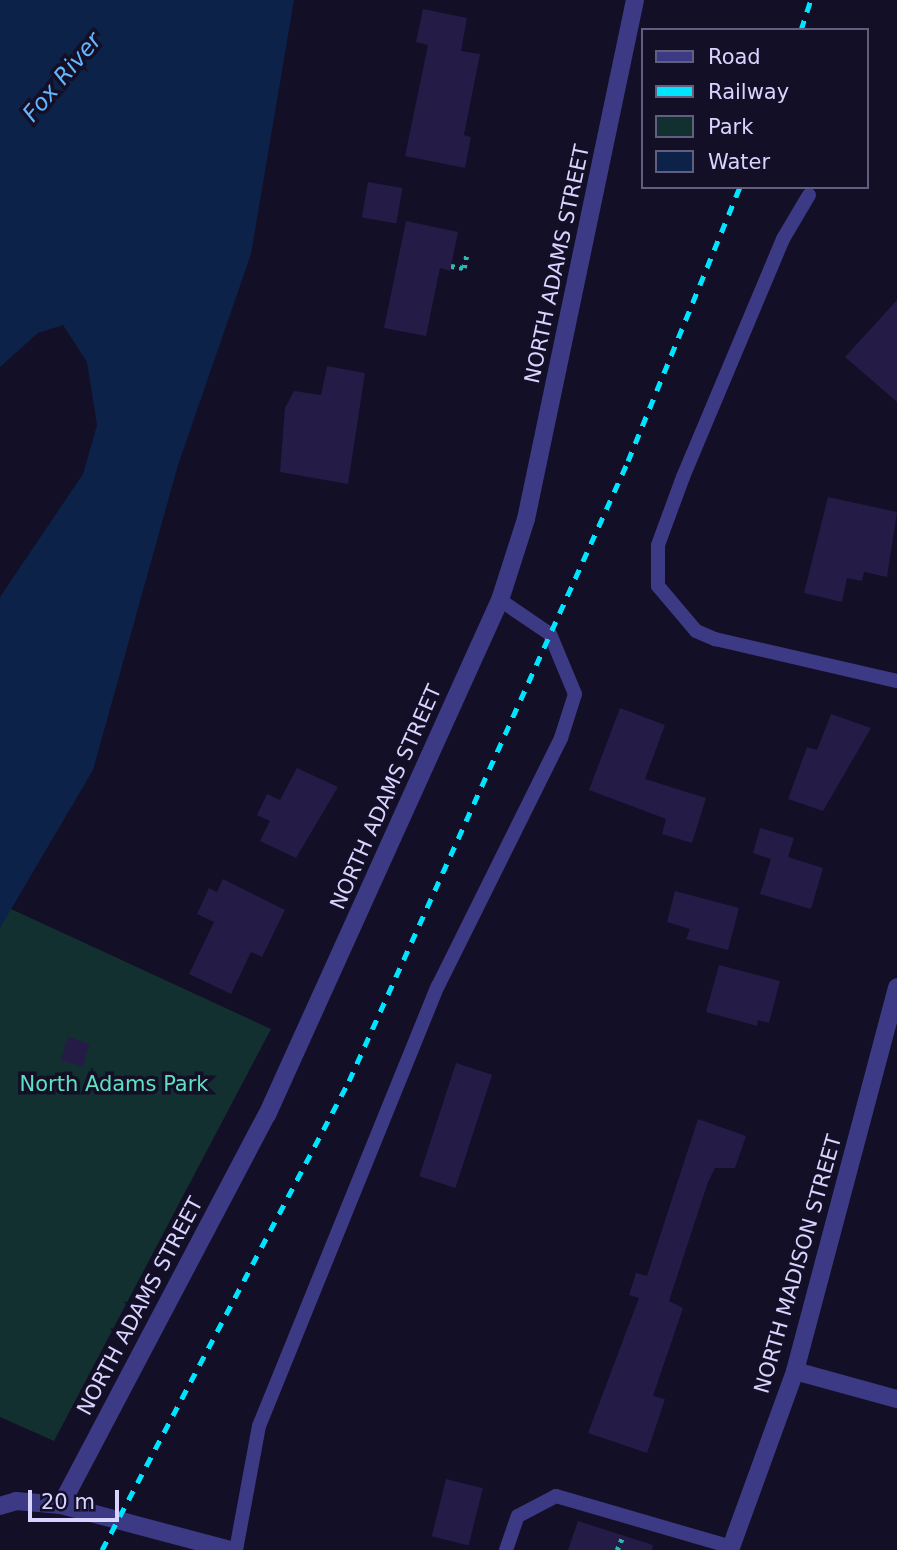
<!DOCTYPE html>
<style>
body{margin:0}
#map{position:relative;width:897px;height:1550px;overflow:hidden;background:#130f26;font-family:"DejaVu Sans",sans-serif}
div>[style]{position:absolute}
.green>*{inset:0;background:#12302f}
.water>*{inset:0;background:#0c2248}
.building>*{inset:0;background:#241b47;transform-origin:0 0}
.path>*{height:4.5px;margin-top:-2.25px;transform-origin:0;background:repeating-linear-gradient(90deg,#2fb8b0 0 3.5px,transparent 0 8.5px)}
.service>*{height:14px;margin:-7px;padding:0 7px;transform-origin:7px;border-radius:7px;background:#3d3a85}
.minor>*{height:18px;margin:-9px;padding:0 9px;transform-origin:9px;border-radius:9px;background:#3d3a85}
.tertiary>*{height:18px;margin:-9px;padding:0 9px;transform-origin:9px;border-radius:9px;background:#3d3a85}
.rail>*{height:5px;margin-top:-2.5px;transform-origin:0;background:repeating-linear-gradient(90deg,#00e5ff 0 10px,transparent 0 19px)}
span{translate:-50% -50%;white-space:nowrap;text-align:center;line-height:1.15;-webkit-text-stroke:7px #130f26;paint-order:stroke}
.street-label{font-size:21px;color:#d9d4ff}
.park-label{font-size:21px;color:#5fe0c0}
.water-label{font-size:23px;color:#62b6ff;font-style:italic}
.legend{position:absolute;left:641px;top:28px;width:228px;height:161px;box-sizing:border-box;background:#130f26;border:2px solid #625e7d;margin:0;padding:9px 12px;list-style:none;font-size:21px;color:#d9d4ff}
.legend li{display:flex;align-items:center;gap:14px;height:35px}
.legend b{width:35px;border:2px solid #625e7d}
.scale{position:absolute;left:28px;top:1490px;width:91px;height:32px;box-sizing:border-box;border:4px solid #d9d4ff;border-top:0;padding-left:9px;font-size:21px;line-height:24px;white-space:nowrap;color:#d9d4ff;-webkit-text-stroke:5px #130f26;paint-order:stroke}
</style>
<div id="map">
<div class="green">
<div style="clip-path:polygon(9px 908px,271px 1029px,54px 1441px,0 1417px,0 928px)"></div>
</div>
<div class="water">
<div style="clip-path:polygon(0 0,294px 0,251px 254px,178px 465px,93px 770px,0 928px,0 597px,83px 474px,97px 425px,87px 362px,63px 325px,38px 333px,0 367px)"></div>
</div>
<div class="building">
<div style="clip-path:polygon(423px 9px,467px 18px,461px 51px,480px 54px,464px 135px,471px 137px,465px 168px,405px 156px,428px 45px,416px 42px)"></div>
<div style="left:368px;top:182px;width:35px;height:36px;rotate:10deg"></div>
<div style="clip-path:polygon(406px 221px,458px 232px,450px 271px,440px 268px,426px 336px,384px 328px)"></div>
<div style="clip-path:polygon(897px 300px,897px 402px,845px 357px)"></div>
<div style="clip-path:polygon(327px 366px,365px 373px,348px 484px,280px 472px,285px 408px,294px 391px,321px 395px)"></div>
<div style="clip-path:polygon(828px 497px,897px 512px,887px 577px,864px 572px,862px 581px,847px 578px,842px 602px,804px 593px)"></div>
<div style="clip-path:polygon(620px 708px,665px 725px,645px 779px,706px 798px,692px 843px,662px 834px,666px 819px,589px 790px)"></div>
<div style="clip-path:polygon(831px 714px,871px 728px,823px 811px,788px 799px,807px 747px,817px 750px)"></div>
<div style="clip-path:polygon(297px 768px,338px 787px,296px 858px,260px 841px,270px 821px,257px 815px,267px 794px,280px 800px)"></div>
<div style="clip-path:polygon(760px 828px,794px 838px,788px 857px,823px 868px,811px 909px,760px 894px,771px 859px,753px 853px)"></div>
<div style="clip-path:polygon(223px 879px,285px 910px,262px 957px,251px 952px,231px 994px,189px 974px,214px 922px,197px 914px,209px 888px,217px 892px)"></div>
<div style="clip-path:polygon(675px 891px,739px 908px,728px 950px,686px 939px,690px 929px,667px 922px)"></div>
<div style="clip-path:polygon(719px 965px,780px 981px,769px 1023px,758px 1020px,757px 1026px,706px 1012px)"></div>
<div style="left:68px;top:1037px;width:23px;height:24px;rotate:18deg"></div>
<div style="left:456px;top:1063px;width:38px;height:119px;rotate:18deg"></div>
<div style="clip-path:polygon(698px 1119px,746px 1136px,735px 1168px,715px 1168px,708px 1182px,669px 1301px,683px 1308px,653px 1396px,665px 1399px,647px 1453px,588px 1433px,639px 1298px,629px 1295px,636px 1273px,647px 1276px)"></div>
<div style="left:446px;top:1479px;width:38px;height:59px;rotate:14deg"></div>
<div style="clip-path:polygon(578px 1521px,653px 1545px,652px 1550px,568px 1550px)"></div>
</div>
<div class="path">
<div style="left:451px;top:266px;width:13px;rotate:9deg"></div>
<div style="left:464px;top:268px;width:15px;rotate:-79deg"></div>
<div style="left:617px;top:1550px;width:13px;rotate:-67deg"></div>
</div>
<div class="service">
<div style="left:809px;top:195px;width:51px;rotate:120.6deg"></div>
<div style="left:783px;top:239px;width:258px;rotate:112.8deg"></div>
<div style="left:683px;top:477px;width:72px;rotate:110.2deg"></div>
<div style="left:658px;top:545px;width:41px;rotate:90deg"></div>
<div style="left:658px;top:586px;width:59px;rotate:49.8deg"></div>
<div style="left:696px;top:631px;width:21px;rotate:23deg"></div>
<div style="left:715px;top:639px;width:187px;rotate:13deg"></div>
<div style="left:236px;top:1550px;width:126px;rotate:-79.5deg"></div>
<div style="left:259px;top:1426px;width:475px;rotate:-67.9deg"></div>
<div style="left:438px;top:986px;width:277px;rotate:-63.6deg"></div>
<div style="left:561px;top:738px;width:46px;rotate:-72.3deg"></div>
<div style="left:575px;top:694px;width:65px;rotate:-112.6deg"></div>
<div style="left:550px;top:634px;width:60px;rotate:-145.8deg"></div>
<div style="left:506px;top:1550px;width:36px;rotate:-71deg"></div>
<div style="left:518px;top:1516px;width:43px;rotate:-27.8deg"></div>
<div style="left:556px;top:1496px;width:182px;rotate:16.2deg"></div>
</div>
<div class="minor">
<div style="left:795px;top:1371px;width:106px;rotate:15.4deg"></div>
<div style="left:61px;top:1505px;width:441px;rotate:-62.2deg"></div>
<div style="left:267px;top:1115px;width:565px;rotate:-65.66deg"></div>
<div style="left:500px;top:600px;width:85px;rotate:-72.2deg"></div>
<div style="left:526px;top:519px;width:530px;rotate:-78.14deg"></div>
<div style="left:0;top:1506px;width:17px;rotate:-17deg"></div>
<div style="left:16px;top:1501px;width:45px;rotate:5.1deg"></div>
<div style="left:61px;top:1505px;width:175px;rotate:14.9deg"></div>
</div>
<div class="tertiary">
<div style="left:730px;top:1550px;width:190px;rotate:-70deg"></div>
<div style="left:795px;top:1371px;width:397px;rotate:-75.1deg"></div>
</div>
<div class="rail">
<div style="left:801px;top:30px;width:32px;rotate:-72deg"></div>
<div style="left:102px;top:1550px;width:530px;rotate:-62.23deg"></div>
<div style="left:349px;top:1081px;width:680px;rotate:-65.77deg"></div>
<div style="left:628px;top:461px;width:296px;rotate:-67.8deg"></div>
</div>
<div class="street-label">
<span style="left:557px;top:264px;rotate:-78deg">NORTH ADAMS STREET</span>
<span style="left:386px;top:797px;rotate:-66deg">NORTH ADAMS STREET</span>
<span style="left:798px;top:1264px;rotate:-74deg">NORTH MADISON STREET</span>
<span style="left:140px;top:1306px;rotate:-62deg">NORTH ADAMS STREET</span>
</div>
<div class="park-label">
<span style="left:114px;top:1084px">North Adams Park</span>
</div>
<div class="water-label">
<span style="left:62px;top:77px;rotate:-50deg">Fox River</span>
</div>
<ul class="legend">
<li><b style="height:9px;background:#3d3a85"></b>Road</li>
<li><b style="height:9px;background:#00e5ff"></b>Railway</li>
<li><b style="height:19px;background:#12302f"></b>Park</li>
<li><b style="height:19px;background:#0c2248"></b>Water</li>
</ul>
<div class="scale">20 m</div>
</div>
